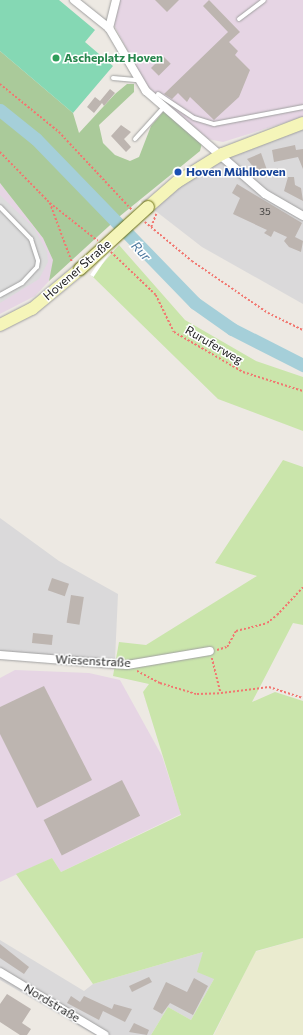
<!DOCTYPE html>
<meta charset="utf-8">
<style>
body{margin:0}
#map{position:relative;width:303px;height:1035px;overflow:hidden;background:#ede9e3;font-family:Commissioner,sans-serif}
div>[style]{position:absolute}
.residential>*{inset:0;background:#dad9da}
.industrial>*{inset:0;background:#e6d5e4}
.farmland>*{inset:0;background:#eaebcf}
.grass>*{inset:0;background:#cae5ab}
.forest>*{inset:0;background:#aaca9a}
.pitch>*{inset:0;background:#85d8b4}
.parking>*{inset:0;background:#dcdcdc}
.pier>*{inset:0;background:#fff;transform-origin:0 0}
.river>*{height:13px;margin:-6.5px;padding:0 6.5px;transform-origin:6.5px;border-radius:6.5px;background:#a5cfd9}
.building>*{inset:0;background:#bdb5b0;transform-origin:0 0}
.path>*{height:1.5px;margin-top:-0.75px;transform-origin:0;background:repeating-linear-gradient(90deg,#f17770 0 2px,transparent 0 4px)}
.roads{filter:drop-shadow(0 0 1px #a0a0a0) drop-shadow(0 0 1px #a0a0a0)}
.lane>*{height:4px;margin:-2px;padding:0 2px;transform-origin:2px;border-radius:2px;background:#fff}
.street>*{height:8px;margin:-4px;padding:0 4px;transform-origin:4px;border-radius:4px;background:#fff}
.secondary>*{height:12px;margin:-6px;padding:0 6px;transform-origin:6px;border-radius:6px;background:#f5f5b9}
.bridges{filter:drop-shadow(0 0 1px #666c0b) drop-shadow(0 0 1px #666c0b)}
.secondary-bridge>*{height:12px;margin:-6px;padding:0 6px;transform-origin:6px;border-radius:6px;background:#f5f5b9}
.dots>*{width:11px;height:11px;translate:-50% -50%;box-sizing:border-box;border:2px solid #fff;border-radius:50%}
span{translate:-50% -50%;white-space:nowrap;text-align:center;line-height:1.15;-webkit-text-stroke:3px #fff;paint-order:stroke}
.number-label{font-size:10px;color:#444241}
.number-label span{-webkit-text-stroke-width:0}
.leisure-label{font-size:12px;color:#27864d;font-weight:700}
.left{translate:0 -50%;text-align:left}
.transit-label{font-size:12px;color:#164399;font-weight:700}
.street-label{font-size:12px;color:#1c1c1c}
.water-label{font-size:13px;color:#4c799f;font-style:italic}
</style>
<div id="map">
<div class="residential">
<div style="clip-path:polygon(303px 129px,303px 304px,202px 247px,153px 209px,195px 175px,256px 144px)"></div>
<div style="clip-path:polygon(0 518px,59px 561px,118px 594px,115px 660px,0 651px)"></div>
<div style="clip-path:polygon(0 940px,84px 991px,93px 984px,203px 952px,214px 979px,191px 1020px,168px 1007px,151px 1035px,95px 1035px,0 980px)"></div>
</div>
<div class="industrial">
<div style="clip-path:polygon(120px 0,303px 0,303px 117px,223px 142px,208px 139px,148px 89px,114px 25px)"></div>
<div style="clip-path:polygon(0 183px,43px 238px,54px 261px,49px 281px,35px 296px,0 314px)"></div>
<div style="clip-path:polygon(15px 670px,89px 673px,120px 680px,162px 756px,181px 814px,61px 872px,52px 858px,0 882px,0 678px)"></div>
</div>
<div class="farmland">
<div style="clip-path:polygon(303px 938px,303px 1035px,214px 1035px,255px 952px)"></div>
</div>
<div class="grass">
<div style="clip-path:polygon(119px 245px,185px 320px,256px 361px,303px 377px,303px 431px,218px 399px,92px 276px)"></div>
<div style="clip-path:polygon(283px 460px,303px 467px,303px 625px,293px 623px,252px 702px,275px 692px,303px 701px,303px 938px,256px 951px,213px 1035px,151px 1035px,168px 1007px,191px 1020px,214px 979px,197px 972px,203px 952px,93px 984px,16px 874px,52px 858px,61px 872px,181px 815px,143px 692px,149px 684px,113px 676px,119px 642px,146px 645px,257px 576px,215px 563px)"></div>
</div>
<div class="forest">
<div style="clip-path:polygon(0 51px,73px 113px,79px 133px,115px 94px,127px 84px,134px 84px,134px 92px,99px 125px,103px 143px,115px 155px,130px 161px,139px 157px,151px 126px,164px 111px,202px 143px,200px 151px,120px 216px,49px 281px,53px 260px,43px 238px,0 183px)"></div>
</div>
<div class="pitch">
<div style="clip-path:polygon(0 0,59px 0,95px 30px,85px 42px,113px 66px,73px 113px,0 51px)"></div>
</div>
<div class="parking">
<div style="clip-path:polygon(0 195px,34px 228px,47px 252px,48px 262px,39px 279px,0 303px)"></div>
</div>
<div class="pier">
<div style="left:140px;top:201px;width:4px;height:89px;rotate:34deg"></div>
</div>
<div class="river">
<div style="left:0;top:110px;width:46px;rotate:38.9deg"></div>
<div style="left:36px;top:139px;width:228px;rotate:45.9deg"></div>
<div style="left:195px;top:303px;width:45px;rotate:35.1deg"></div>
<div style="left:232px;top:329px;width:80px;rotate:26.9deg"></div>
</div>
<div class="building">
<div style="clip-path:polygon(155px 0,179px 0,167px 12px)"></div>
<div style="clip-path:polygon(209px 0,240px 32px,229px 42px,238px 51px,235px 55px,250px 70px,239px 97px,214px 120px,190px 97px,187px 102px,178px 93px,172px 99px,164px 94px,228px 32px,203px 6px)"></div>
<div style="left:163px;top:56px;width:11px;height:17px;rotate:45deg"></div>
<div style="clip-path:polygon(110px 89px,115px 93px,104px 106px,102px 103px,94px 113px,87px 107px,95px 97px,100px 101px)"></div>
<div style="clip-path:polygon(121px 125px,131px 132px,124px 139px,131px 147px,126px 152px,111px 136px)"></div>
<div style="clip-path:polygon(295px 145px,296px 150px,303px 149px,303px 169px,298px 157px,274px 162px,272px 150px)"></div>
<div style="clip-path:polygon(261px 153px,267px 170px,258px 173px,247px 159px)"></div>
<div style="clip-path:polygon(288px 177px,294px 177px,295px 185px,301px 188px,303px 201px,284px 191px)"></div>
<div style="clip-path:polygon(237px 184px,302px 223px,295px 237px,303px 241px,301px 252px,289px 247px,284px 241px,287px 237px,274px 231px,271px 237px,264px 233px,267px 230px,233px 214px,240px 198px,232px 193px)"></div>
<div style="left:52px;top:578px;width:18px;height:13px;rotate:19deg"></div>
<div style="left:71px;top:595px;width:13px;height:28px;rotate:9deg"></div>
<div style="left:33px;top:633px;width:20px;height:10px;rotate:6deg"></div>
<div style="clip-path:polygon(44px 686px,92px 780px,37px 808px,0 734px,0 707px)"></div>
<div style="left:122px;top:780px;width:40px;height:88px;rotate:63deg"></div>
<div style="clip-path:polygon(0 944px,29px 967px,24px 974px,0 958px)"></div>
<div style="clip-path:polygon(149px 977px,152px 982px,132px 992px,129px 986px)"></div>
<div style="clip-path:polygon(194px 978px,208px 986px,193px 1015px,170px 1003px,162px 1014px,153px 1009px,166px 982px,187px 992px)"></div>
<div style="clip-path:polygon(7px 994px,31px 1009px,22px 1023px,31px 1029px,27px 1035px,20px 1035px,0 1022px,0 1004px)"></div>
<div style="clip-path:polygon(71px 996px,80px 1002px,84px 996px,112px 1009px,114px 1004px,132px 1009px,125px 1022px,103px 1011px,99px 1020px,67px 1003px)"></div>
<div style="clip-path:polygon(134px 1023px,149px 1030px,147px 1035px,129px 1032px)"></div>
</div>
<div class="path">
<div style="left:0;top:84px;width:76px;rotate:39.1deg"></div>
<div style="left:59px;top:132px;width:107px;rotate:46.9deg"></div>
<div style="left:0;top:152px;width:71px;rotate:45.6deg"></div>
<div style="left:50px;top:203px;width:61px;rotate:38.4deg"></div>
<div style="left:50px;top:203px;width:63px;rotate:69.6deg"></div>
<div style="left:145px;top:222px;width:61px;rotate:39.7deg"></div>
<div style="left:192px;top:261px;width:92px;rotate:34.4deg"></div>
<div style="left:268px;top:313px;width:39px;rotate:26deg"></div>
<div style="left:151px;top:227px;width:14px;rotate:-69deg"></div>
<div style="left:111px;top:252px;width:62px;rotate:43.7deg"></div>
<div style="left:156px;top:295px;width:41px;rotate:64.1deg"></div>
<div style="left:174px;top:332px;width:80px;rotate:30.1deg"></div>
<div style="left:243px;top:372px;width:63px;rotate:17.6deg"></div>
<div style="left:217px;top:650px;width:10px;rotate:-17deg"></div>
<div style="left:227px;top:647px;width:18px;rotate:-61deg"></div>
<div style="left:236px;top:631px;width:32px;rotate:-14deg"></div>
<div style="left:267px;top:623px;width:13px;rotate:-39deg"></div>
<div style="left:277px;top:615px;width:38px;rotate:-47deg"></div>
<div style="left:212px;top:658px;width:36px;rotate:76deg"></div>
<div style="left:221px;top:693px;width:48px;rotate:-7.1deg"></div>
<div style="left:269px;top:687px;width:36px;rotate:18deg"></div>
<div style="left:137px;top:671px;width:26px;rotate:28deg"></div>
<div style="left:160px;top:683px;width:39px;rotate:17deg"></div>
<div style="left:197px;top:694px;width:24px;rotate:-2deg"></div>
</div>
<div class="roads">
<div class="lane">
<div style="left:239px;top:19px;width:31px;rotate:-37deg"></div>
<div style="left:113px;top:78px;width:25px;rotate:5deg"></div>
<div style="left:158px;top:94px;width:43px;rotate:33.7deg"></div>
<div style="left:194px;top:118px;width:21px;rotate:17deg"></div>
<div style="left:214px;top:124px;width:91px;rotate:-10.8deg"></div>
<div style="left:135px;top:139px;width:45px;rotate:-47.7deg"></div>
<div style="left:0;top:207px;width:45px;rotate:45.9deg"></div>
<div style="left:31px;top:239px;width:23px;rotate:72deg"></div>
<div style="left:38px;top:261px;width:6px;rotate:99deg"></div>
<div style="left:37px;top:267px;width:22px;rotate:133deg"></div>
<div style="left:22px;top:283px;width:25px;rotate:151deg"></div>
</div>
<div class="street">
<div style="left:74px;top:0;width:45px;rotate:38.7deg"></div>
<div style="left:116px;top:0;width:29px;rotate:104deg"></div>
<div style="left:109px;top:28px;width:73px;rotate:59.6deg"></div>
<div style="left:146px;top:91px;width:157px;rotate:40.9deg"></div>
<div style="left:265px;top:194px;width:44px;rotate:30.1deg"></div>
<div style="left:0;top:655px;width:127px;rotate:4.5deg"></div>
<div style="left:127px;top:665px;width:84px;rotate:-9.6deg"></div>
<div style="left:0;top:972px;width:122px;rotate:31deg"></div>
</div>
<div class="secondary">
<div style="left:148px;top:207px;width:38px;rotate:-41deg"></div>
<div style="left:177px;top:182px;width:53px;rotate:-31.9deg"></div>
<div style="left:222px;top:154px;width:87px;rotate:-20.9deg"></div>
<div style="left:0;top:325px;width:36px;rotate:-27deg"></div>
<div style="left:32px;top:309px;width:62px;rotate:-39.8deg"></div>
</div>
</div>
<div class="bridges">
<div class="secondary-bridge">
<div style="left:80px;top:269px;width:92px;rotate:-42.4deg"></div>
</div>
</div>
<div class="dots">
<div style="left:56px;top:58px;background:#2e9e5b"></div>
<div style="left:178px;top:172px;background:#1a4fb4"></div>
</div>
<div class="number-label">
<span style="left:265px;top:212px">35</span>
</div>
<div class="leisure-label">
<span class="left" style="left:64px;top:58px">Ascheplatz Hoven</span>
</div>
<div class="transit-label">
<span class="left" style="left:186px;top:172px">Hoven Mühlhoven</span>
</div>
<div class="street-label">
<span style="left:77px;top:270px;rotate:-41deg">Hovener Straße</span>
<span style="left:214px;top:345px;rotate:30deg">Ruruferweg</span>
<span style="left:93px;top:661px;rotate:3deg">Wiesenstraße</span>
<span style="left:52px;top:1003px;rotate:31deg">Nordstraße</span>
</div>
<div class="water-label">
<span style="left:141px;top:251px;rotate:47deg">Rur</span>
</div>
</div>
